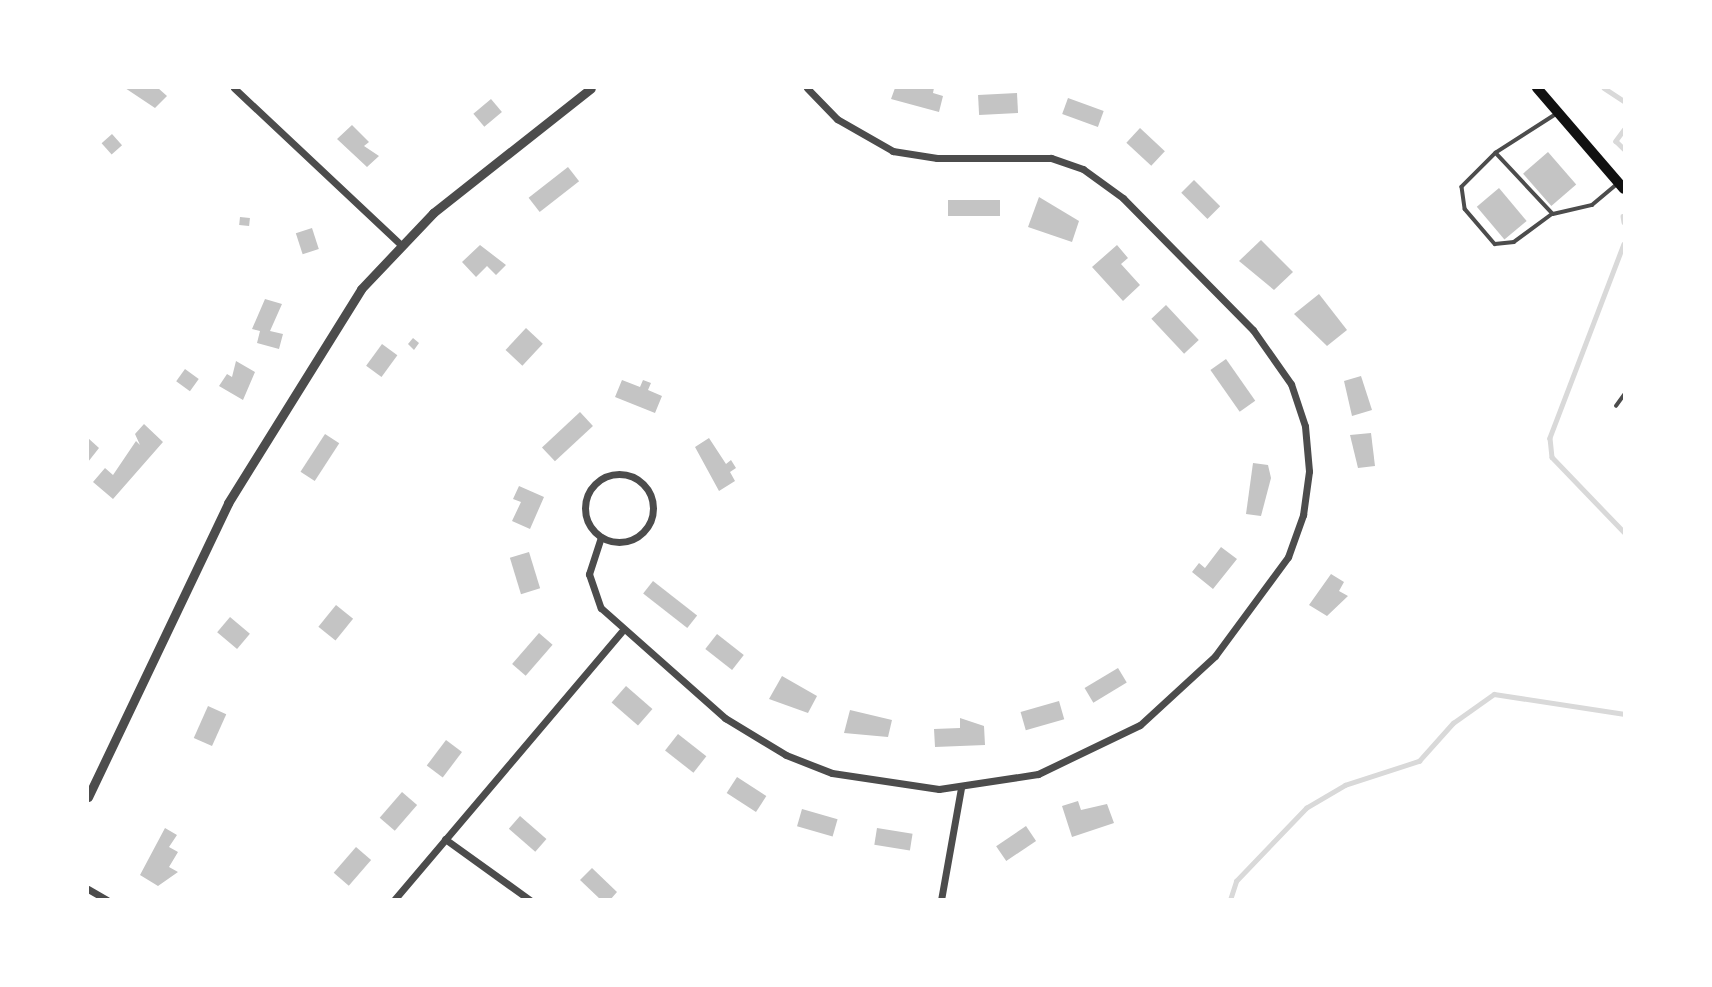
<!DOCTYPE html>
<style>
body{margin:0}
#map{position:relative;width:1712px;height:987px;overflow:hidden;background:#fff;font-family:Jost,sans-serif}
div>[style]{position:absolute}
.stream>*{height:4.5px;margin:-2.25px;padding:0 2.25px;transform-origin:2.25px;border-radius:2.25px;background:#d9d9d9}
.building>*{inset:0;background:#c4c4c4;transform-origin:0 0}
.service>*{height:3.5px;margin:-1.75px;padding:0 1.75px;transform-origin:1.75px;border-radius:1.75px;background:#4c4c4c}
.minor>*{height:7px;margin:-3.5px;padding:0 3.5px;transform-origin:3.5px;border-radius:3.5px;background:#4c4c4c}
.minor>.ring{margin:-3.5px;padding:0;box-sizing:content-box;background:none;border:7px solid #4c4c4c;border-radius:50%}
.tertiary>*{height:9px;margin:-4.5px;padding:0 4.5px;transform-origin:4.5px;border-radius:4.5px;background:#4c4c4c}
.primary>*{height:10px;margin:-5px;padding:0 5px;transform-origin:5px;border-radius:5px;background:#111}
span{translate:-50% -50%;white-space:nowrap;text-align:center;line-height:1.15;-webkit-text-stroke:6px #fff;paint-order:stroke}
.frame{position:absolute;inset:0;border:89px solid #fff;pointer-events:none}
</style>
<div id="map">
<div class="stream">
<div style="left:1604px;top:88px;width:24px;rotate:33deg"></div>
<div style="left:1624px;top:130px;width:14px;rotate:126deg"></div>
<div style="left:1616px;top:141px;width:11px;rotate:45deg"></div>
<div style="left:1623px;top:216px;width:6px;rotate:81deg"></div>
<div style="left:1624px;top:244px;width:208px;rotate:110.9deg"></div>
<div style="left:1550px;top:438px;width:19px;rotate:84deg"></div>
<div style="left:1552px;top:457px;width:104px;rotate:46.2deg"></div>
<div style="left:1230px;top:900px;width:20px;rotate:-72deg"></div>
<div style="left:1236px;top:881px;width:101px;rotate:-46.2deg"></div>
<div style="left:1306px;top:808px;width:45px;rotate:-30.5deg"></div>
<div style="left:1345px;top:785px;width:78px;rotate:-18deg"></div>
<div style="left:1419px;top:761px;width:51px;rotate:-48.2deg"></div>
<div style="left:1453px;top:723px;width:50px;rotate:-35.3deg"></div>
<div style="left:1494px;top:694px;width:132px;rotate:8.7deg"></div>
</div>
<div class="building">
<div style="clip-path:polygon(125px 88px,158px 88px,167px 96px,155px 108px)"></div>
<div style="clip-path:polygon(895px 88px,934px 88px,933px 93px,943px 96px,939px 112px,891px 99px)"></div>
<div style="left:1017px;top:93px;width:20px;height:39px;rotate:87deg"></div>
<div style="left:1068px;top:98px;width:38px;height:17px;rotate:20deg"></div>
<div style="left:491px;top:99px;width:17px;height:23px;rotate:50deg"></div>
<div style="clip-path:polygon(352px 125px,369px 142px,364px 146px,379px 156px,367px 167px,337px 139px)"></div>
<div style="left:1140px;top:128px;width:34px;height:20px;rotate:43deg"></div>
<div style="left:112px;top:134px;width:15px;height:14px;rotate:48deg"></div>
<div style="left:1548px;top:152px;width:43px;height:33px;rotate:49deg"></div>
<div style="left:568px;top:167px;width:18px;height:50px;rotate:52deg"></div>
<div style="left:1194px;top:180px;width:37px;height:18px;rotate:45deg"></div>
<div style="left:1499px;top:188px;width:43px;height:29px;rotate:50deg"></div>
<div style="clip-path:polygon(1039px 197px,1079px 221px,1072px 242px,1028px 227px)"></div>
<div style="left:1000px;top:200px;width:16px;height:52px;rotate:90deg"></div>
<div style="left:240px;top:217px;width:10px;height:8px;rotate:6deg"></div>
<div style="left:312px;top:228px;width:22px;height:17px;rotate:72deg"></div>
<div style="clip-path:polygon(1261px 240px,1293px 272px,1274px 290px,1239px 261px)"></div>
<div style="clip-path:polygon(480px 245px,506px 265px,496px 275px,487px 266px,476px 277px,462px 262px)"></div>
<div style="clip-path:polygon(1117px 245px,1128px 258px,1121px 264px,1140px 285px,1123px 301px,1092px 267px)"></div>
<div style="clip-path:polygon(1319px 294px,1347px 330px,1327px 346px,1294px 314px)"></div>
<div style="clip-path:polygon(265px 299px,282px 304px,270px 331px,283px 334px,279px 349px,257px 343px,260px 331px,252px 329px)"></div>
<div style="left:1166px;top:305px;width:48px;height:20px;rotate:47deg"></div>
<div style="left:526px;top:328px;width:23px;height:30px;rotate:43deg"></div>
<div style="clip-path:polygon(413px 338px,419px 343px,414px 350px,408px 344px)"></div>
<div style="left:382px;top:344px;width:19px;height:27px;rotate:36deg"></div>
<div style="left:1226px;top:359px;width:51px;height:19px;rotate:55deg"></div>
<div style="clip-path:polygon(236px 361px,255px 372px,243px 400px,219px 386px,227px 374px,232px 377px)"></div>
<div style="left:185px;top:369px;width:17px;height:15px;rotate:36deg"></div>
<div style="clip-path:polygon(1361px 376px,1372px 410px,1352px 416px,1344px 381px)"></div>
<div style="clip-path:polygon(622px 380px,640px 387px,643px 380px,651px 383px,648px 390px,662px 396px,655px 413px,615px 397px)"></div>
<div style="left:580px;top:412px;width:19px;height:52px;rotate:47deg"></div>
<div style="clip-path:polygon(144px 424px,163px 442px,113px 499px,93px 482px,105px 468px,113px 475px,136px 441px,140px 445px,135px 434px)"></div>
<div style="clip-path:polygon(1371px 433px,1375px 466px,1358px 468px,1350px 435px)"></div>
<div style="left:325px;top:434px;width:17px;height:45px;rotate:33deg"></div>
<div style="clip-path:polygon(88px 438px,99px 448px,88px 462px)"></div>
<div style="clip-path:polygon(709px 438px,726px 464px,731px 460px,736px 468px,730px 472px,735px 481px,719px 491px,695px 447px)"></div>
<div style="clip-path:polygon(1253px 463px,1268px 465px,1271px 478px,1261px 516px,1246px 514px)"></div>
<div style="clip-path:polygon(519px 486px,544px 497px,530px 529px,512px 521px,521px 502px,513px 499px)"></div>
<div style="clip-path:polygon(1221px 547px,1237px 559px,1213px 589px,1192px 572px,1199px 563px,1205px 568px)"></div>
<div style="left:529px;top:552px;width:38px;height:20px;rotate:73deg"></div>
<div style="clip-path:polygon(1331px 574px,1344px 582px,1339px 591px,1348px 596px,1327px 616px,1309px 605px)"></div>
<div style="left:653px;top:581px;width:56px;height:16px;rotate:38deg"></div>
<div style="left:336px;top:605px;width:22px;height:28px;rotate:39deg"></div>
<div style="left:230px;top:617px;width:26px;height:20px;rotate:40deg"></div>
<div style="left:539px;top:633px;width:18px;height:41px;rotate:41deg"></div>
<div style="left:717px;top:634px;width:34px;height:19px;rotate:38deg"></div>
<div style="left:1118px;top:668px;width:17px;height:39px;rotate:59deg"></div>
<div style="clip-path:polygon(782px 676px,817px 696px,808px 713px,769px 699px)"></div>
<div style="left:626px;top:686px;width:35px;height:22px;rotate:41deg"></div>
<div style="left:1059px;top:701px;width:19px;height:40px;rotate:74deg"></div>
<div style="left:208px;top:706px;width:20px;height:35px;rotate:24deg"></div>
<div style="clip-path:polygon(850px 710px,892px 720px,888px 737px,844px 733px)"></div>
<div style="clip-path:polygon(960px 718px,984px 726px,985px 745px,935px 747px,934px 729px,960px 728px)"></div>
<div style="left:678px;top:734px;width:36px;height:21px;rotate:38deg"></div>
<div style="left:446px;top:740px;width:20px;height:32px;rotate:37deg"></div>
<div style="left:737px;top:777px;width:35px;height:19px;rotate:33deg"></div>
<div style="left:402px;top:792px;width:20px;height:34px;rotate:41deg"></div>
<div style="clip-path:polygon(1078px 801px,1081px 810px,1107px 804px,1114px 823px,1072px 837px,1062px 806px)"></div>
<div style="left:802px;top:809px;width:37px;height:18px;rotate:16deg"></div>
<div style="left:520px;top:816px;width:35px;height:17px;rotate:41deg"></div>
<div style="left:1026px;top:826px;width:18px;height:36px;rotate:56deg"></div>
<div style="clip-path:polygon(165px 828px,177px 835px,169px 847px,178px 852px,169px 867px,178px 872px,158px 886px,140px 875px)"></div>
<div style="left:877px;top:828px;width:36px;height:17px;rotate:9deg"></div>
<div style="left:356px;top:847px;width:20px;height:34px;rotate:41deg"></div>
<div style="clip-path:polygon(592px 868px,617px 892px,610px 900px,601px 900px,580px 880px)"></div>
</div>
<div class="service">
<div style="left:1557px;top:114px;width:72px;rotate:147.4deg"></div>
<div style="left:1496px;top:153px;width:83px;rotate:46.9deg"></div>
<div style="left:1553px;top:214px;width:40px;rotate:-13deg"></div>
<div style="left:1592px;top:205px;width:31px;rotate:-40deg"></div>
<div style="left:1496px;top:153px;width:48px;rotate:135deg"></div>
<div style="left:1462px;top:187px;width:22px;rotate:82deg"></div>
<div style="left:1465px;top:209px;width:46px;rotate:49.4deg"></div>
<div style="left:1495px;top:244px;width:19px;rotate:-6deg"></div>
<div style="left:1514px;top:242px;width:47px;rotate:-36.4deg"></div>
<div style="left:1616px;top:406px;width:14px;rotate:-54deg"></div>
</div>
<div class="minor">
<div style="left:234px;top:88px;width:226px;rotate:43.2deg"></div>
<div class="ring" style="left:585px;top:474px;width:61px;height:61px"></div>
<div style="left:601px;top:537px;width:39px;rotate:108deg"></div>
<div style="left:589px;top:574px;width:36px;rotate:71deg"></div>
<div style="left:601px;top:608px;width:166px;rotate:41.6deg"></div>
<div style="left:725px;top:718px;width:71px;rotate:31.2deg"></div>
<div style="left:786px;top:755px;width:49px;rotate:21.4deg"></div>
<div style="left:832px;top:773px;width:108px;rotate:8.5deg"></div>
<div style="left:939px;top:789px;width:100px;rotate:-8.6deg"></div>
<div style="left:1038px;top:774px;width:113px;rotate:-25.7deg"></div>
<div style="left:1140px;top:725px;width:102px;rotate:-42.6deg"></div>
<div style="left:1215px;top:656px;width:123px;rotate:-53.6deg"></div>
<div style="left:1288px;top:557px;width:45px;rotate:-70.3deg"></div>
<div style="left:1303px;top:515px;width:44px;rotate:-82.2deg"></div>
<div style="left:1309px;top:471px;width:45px;rotate:-95.1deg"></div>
<div style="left:1305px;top:426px;width:44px;rotate:-108.4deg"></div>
<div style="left:1291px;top:384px;width:66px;rotate:-125.1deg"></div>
<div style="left:1253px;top:330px;width:185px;rotate:-134.6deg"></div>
<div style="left:1123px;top:198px;width:49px;rotate:-144.1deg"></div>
<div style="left:1083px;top:169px;width:34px;rotate:-161deg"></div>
<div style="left:1051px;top:158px;width:114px;rotate:180deg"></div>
<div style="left:937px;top:158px;width:45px;rotate:-171deg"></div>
<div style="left:893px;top:151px;width:64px;rotate:-150.3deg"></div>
<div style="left:837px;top:119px;width:43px;rotate:-134.1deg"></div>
<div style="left:445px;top:839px;width:105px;rotate:35.7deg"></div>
<div style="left:88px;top:889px;width:22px;rotate:30deg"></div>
<div style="left:394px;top:900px;width:351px;rotate:-49.7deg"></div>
<div style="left:941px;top:900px;width:114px;rotate:-79.9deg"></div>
</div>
<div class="tertiary">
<div style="left:88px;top:797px;width:326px;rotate:-64.5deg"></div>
<div style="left:228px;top:503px;width:252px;rotate:-58.1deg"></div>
<div style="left:361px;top:289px;width:105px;rotate:-46.5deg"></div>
<div style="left:433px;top:213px;width:201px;rotate:-38.3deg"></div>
</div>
<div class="primary">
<div style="left:1537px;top:88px;width:133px;rotate:49.3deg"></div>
</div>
<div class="frame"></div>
</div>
